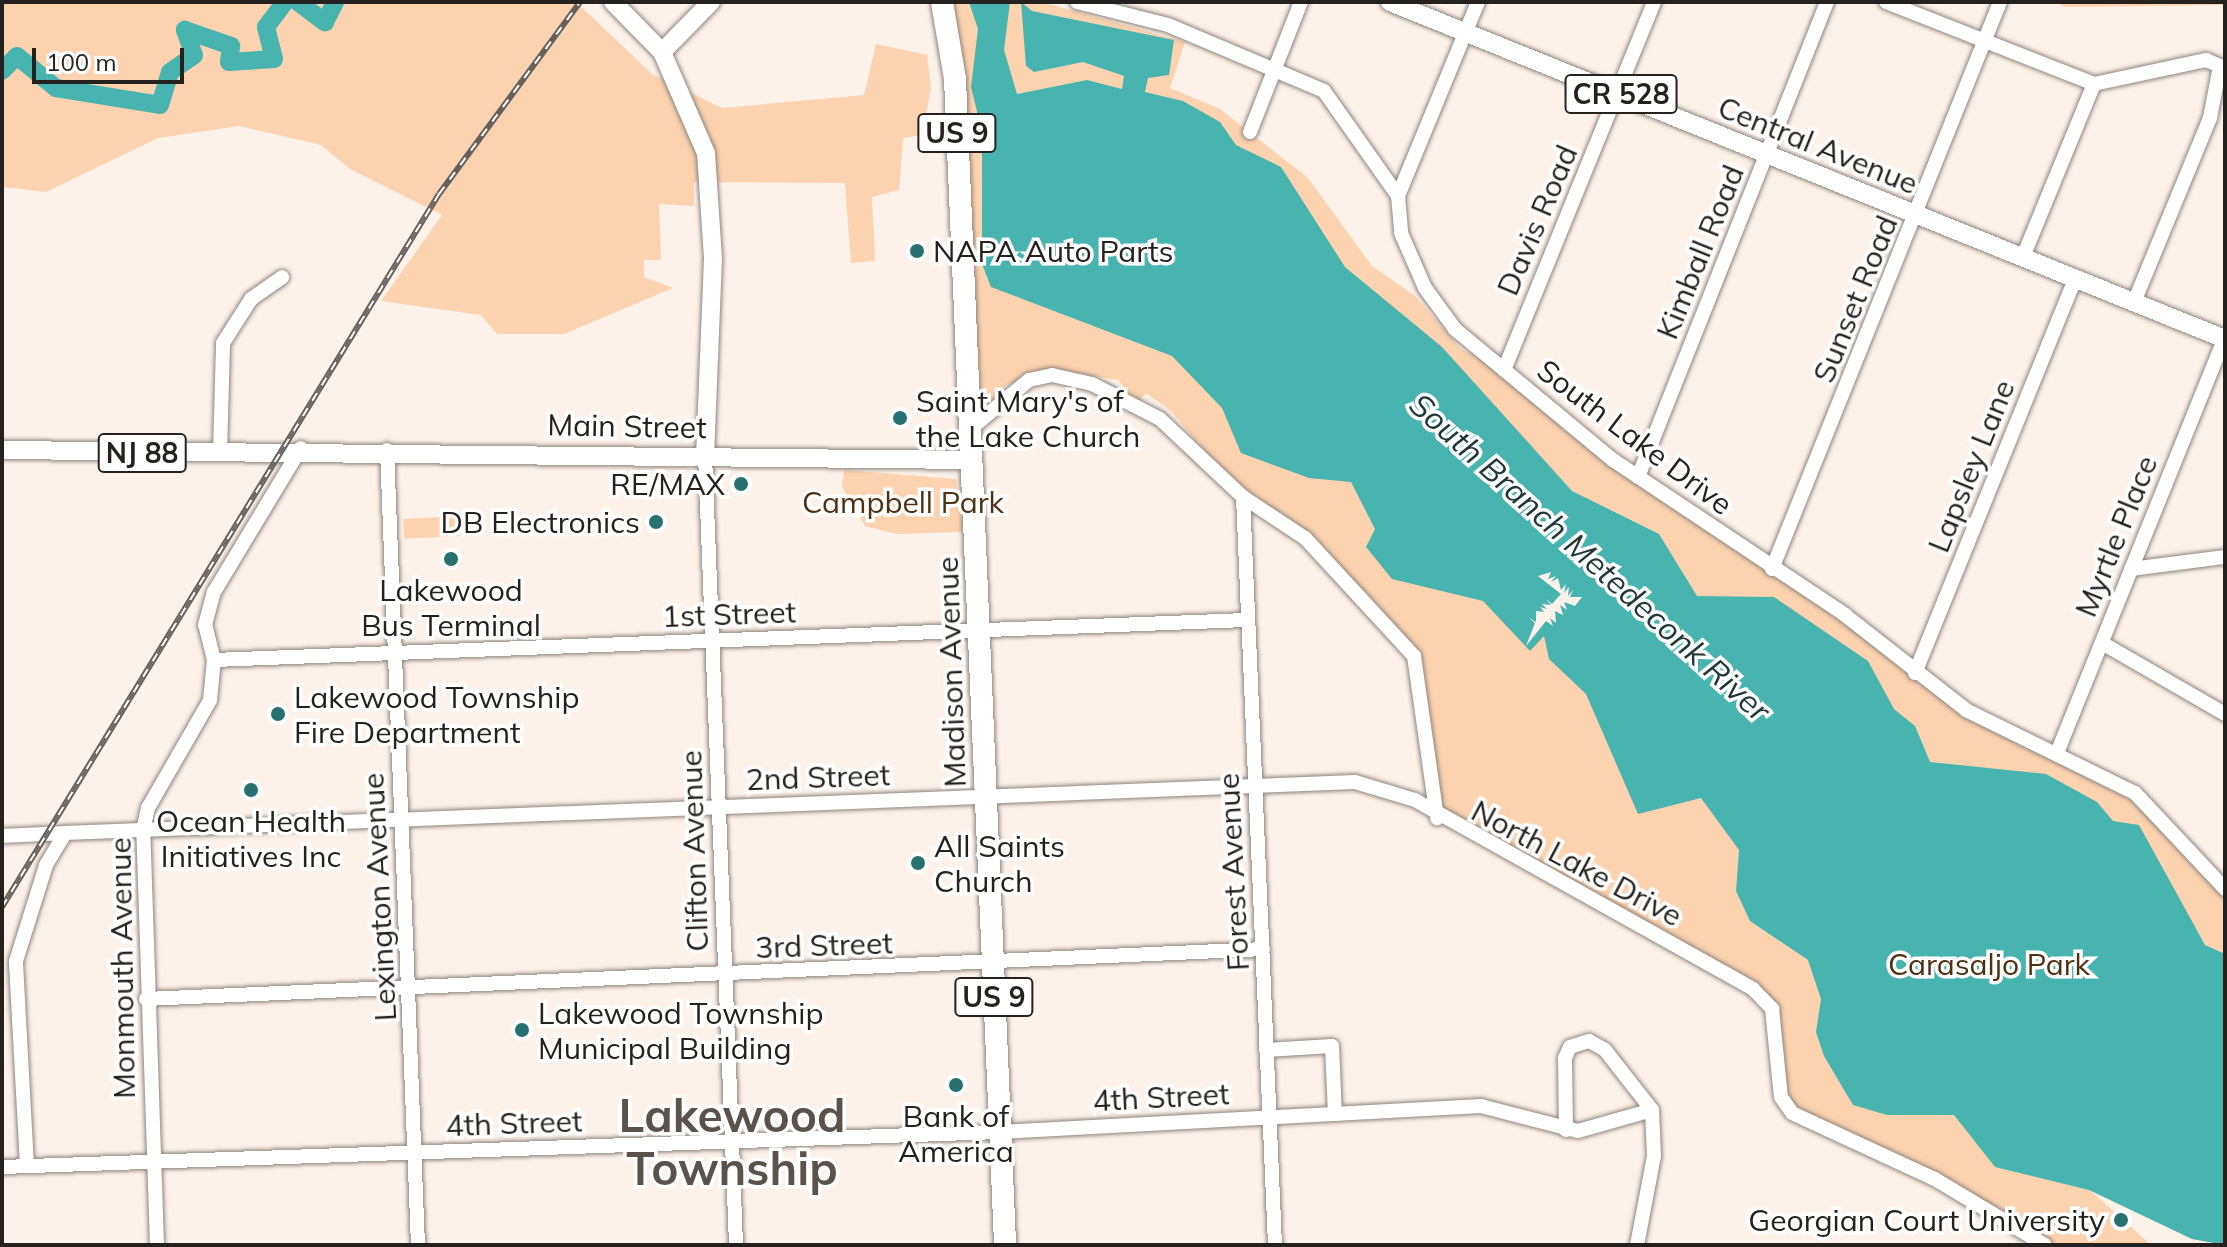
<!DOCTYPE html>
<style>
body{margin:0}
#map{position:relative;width:2227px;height:1247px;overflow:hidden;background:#fcf2ea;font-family:Mulish,sans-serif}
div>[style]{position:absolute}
.green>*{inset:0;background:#fdd2ae;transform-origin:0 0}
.water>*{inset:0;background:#48b4b0}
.pier>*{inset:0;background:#fcf2ea}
.river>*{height:18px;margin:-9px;padding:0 9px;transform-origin:9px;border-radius:9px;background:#48b4b0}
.roads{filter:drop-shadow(0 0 2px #8d847d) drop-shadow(0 0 2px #8d847d)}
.minor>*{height:14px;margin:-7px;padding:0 7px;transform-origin:7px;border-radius:7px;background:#fff}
.major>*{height:18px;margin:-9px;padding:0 9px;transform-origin:9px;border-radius:9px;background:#fff}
.highway>*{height:22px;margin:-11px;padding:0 11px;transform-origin:11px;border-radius:11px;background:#fff}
.rail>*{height:6px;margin-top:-3px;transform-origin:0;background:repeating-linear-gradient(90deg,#fff 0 9px,#67615d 0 18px);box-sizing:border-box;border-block:2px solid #67615d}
.dots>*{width:22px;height:22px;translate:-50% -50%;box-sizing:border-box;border:4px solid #fff;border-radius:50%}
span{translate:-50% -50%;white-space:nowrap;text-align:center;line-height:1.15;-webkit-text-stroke:7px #fff;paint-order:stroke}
.shield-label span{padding:2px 6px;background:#fff;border:2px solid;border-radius:6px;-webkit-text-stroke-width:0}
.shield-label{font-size:28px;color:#25211e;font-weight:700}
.street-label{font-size:30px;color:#25211e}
.poi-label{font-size:30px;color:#25211e}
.left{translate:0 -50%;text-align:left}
.right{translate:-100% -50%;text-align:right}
.park-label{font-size:30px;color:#4e3013}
.water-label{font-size:32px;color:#1f3736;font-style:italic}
.town-label{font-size:46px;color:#5a524b;font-weight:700}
.frame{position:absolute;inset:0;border:4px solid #25211e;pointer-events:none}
.scale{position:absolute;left:32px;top:48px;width:152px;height:36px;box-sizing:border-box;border:4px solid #25211e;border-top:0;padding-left:10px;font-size:24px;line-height:28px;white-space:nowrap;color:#25211e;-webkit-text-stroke:6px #fff;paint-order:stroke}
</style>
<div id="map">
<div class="green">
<div style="clip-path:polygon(2px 2px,576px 2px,652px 74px,722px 108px,864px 95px,876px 44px,927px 55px,931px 89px,922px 135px,903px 138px,899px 190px,872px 197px,875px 261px,851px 263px,845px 183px,694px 182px,694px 206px,659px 204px,661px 260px,644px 260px,644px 277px,673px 288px,564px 334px,497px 334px,481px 315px,381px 301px,442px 215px,350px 169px,321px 145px,239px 126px,158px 138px,46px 192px,2px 187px)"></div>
<div style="clip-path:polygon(952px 2px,1042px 2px,1185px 42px,1170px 88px,1220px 109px,1308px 178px,1372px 266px,1414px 295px,1461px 349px,1504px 370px,1613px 460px,1966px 710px,2119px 783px,2225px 889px,2225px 1245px,2192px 1239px,2090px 1190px,2151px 1245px,2045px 1245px,1942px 1183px,1809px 1125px,1778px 1092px,1762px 995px,1437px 818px,1414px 657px,1307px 541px,1243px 497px,1171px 411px,1146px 393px,1137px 404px,1118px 380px,1048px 369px,1005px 386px,987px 414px,977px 388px)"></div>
<div style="clip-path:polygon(2056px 2px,2225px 2px,2225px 5px,2064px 7px)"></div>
<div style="clip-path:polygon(844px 470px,956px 479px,963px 532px,896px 534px,865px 526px,842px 487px)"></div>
<div style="left:458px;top:516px;width:20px;height:55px;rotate:87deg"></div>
</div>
<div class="water">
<div style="clip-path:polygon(969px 2px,1010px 2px,1004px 50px,1017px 94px,1087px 80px,1122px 89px,1124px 76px,1083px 62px,1034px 72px,1026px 66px,1021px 2px,1032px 11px,1174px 40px,1169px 75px,1148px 78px,1145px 92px,1183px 101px,1220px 122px,1236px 145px,1281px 167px,1345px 267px,1442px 347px,1572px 491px,1659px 534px,1697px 596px,1774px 597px,1868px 661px,1894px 709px,1915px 726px,1930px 762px,2046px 774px,2097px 802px,2113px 821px,2139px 825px,2205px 945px,2225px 954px,2225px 1245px,2192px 1239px,2089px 1190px,1995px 1167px,1954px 1115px,1887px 1115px,1853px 1105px,1824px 1056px,1816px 1032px,1821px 999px,1808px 960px,1750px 921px,1736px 891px,1739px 850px,1701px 798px,1638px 814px,1586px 694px,1549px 659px,1544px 636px,1530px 651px,1483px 601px,1392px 579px,1366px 547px,1375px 529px,1351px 482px,1309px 478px,1241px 453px,1222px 408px,1172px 356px,991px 287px,982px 264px,982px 132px,971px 87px,978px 29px)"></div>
</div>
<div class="pier">
<div style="clip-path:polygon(1551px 572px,1548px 579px,1556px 576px,1551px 582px,1558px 578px,1561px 590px,1566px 584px,1564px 593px,1569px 587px,1568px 596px,1573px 590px,1570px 597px,1582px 597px,1575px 606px,1564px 602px,1567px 610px,1560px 605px,1563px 615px,1555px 611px,1556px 623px,1550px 618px,1553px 626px,1546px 621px,1526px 646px,1535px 623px,1529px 618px,1536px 622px,1536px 611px,1544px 612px,1540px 607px,1547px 609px,1542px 604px,1551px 605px,1546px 599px,1552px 604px,1561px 594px,1538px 576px)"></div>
</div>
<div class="river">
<div style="left:298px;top:2px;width:34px;rotate:37deg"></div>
<div style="left:325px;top:22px;width:22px;rotate:-63deg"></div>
<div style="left:2px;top:71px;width:21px;rotate:-45deg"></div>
<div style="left:17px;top:56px;width:50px;rotate:39.4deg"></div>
<div style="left:56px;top:88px;width:105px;rotate:9.3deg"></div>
<div style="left:160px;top:105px;width:34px;rotate:-73deg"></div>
<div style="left:170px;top:72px;width:29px;rotate:-35deg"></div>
<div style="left:194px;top:55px;width:27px;rotate:-110deg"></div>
<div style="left:185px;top:30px;width:49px;rotate:19.2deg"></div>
<div style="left:231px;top:46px;width:16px;rotate:97deg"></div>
<div style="left:229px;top:62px;width:45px;rotate:-3.8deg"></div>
<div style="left:274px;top:59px;width:33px;rotate:-104deg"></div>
<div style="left:266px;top:27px;width:31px;rotate:-53deg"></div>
</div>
<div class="roads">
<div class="minor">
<div style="left:1077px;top:2px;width:94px;rotate:14.2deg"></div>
<div style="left:1168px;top:25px;width:169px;rotate:22.9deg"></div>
<div style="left:1324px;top:91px;width:128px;rotate:54.8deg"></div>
<div style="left:1398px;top:196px;width:37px;rotate:85deg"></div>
<div style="left:1401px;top:233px;width:60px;rotate:66.4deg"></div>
<div style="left:1425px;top:288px;width:51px;rotate:53.8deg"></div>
<div style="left:1455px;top:329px;width:205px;rotate:39.7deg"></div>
<div style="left:1613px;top:460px;width:279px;rotate:33.7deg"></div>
<div style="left:1845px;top:615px;width:154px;rotate:38.1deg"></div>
<div style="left:1966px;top:710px;width:188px;rotate:26.2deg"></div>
<div style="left:2135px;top:793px;width:132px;rotate:46.8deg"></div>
<div style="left:1886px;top:2px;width:224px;rotate:21.5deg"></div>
<div style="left:2094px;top:84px;width:115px;rotate:-12.1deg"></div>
<div style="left:2206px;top:60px;width:15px;rotate:23deg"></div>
<div style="left:2220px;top:66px;width:53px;rotate:100.9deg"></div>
<div style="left:2210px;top:118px;width:199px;rotate:112.4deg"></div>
<div style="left:1250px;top:132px;width:140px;rotate:-68.6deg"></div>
<div style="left:1398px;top:196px;width:210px;rotate:-67.6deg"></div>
<div style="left:2023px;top:257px;width:187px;rotate:-67.7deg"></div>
<div style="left:1504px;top:370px;width:397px;rotate:-67.8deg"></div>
<div style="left:970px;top:429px;width:77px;rotate:-39.7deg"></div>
<div style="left:1029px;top:380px;width:24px;rotate:-12deg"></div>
<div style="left:1052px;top:375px;width:41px;rotate:12.7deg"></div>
<div style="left:1092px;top:384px;width:76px;rotate:27.2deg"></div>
<div style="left:1160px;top:419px;width:114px;rotate:43.2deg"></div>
<div style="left:1243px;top:497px;width:74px;rotate:33.5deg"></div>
<div style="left:1305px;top:538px;width:161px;rotate:47.3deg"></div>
<div style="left:1414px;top:656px;width:164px;rotate:81.9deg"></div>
<div style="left:387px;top:450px;width:796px;rotate:87.77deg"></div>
<div style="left:220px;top:453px;width:110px;rotate:-88.4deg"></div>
<div style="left:223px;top:343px;width:52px;rotate:-57.5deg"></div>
<div style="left:251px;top:299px;width:38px;rotate:-35deg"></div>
<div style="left:705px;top:455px;width:791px;rotate:87.75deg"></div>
<div style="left:1638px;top:477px;width:511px;rotate:-68.3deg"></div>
<div style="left:1243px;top:497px;width:749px;rotate:87.55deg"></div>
<div style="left:1772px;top:569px;width:611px;rotate:-68.09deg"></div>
<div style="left:2131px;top:569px;width:95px;rotate:-7.3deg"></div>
<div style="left:2102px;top:643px;width:142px;rotate:30deg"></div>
<div style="left:214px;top:660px;width:1034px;rotate:-2.22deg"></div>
<div style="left:1915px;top:673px;width:426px;rotate:-67.9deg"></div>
<div style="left:2057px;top:753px;width:446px;rotate:-68deg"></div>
<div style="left:2px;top:836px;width:63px;rotate:-2.7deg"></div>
<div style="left:146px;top:999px;width:1118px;rotate:-2.56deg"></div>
<div style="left:1266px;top:1050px;width:66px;rotate:-3.5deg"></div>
<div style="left:1332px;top:1046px;width:68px;rotate:87.5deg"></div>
<div style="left:1566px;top:1130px;width:72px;rotate:-90.8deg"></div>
<div style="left:1565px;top:1058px;width:12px;rotate:-66deg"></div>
<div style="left:1570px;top:1047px;width:20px;rotate:-18deg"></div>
<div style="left:1589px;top:1041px;width:18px;rotate:29deg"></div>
<div style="left:1605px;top:1050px;width:76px;rotate:51.9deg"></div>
<div style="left:1652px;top:1110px;width:46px;rotate:87.5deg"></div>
<div style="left:1654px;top:1156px;width:91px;rotate:100.8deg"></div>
<div style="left:27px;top:1166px;width:205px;rotate:-93.1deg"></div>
<div style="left:16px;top:961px;width:101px;rotate:-72.6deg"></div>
<div style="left:46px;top:865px;width:37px;rotate:-59deg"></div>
<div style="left:65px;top:833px;width:1291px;rotate:-2.26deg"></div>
<div style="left:1355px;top:782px;width:63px;rotate:16.7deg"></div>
<div style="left:1415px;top:800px;width:387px;rotate:29.2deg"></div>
<div style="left:1753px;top:989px;width:28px;rotate:46deg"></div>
<div style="left:1772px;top:1009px;width:88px;rotate:84.2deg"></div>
<div style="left:1781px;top:1097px;width:19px;rotate:55deg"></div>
<div style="left:1792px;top:1113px;width:157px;rotate:24.8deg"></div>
<div style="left:1935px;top:1179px;width:128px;rotate:31deg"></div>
<div style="left:2px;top:1167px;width:999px;rotate:-2.01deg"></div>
<div style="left:1000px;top:1132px;width:482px;rotate:-3.1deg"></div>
<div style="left:1481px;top:1106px;width:100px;rotate:14.5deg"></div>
<div style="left:1578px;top:1131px;width:77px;rotate:-15.8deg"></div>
<div style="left:157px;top:1245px;width:414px;rotate:-91.9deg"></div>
<div style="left:143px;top:831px;width:24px;rotate:-78deg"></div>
<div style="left:148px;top:808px;width:125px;rotate:-60.1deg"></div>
<div style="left:210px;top:700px;width:40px;rotate:-84.3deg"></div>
<div style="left:214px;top:660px;width:36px;rotate:-104deg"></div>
<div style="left:205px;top:625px;width:34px;rotate:-75deg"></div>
<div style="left:214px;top:592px;width:168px;rotate:-58.9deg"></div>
</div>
<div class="major">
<div style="left:613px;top:2px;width:70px;rotate:45.6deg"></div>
<div style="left:662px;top:52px;width:110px;rotate:66.5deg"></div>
<div style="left:706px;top:153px;width:105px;rotate:86.2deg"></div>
<div style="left:713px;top:258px;width:197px;rotate:92.3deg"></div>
<div style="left:1390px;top:2px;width:900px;rotate:21.98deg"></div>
<div style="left:662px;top:52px;width:70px;rotate:-45.6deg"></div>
<div style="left:2px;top:450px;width:970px;rotate:0.59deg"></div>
</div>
<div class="highway">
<div style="left:942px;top:2px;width:78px;rotate:80.4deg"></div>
<div style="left:955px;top:79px;width:1167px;rotate:87.54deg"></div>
</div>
</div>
<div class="rail">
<div style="left:2px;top:907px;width:836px;rotate:-58.5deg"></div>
<div style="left:439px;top:194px;width:238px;rotate:-53.7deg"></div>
</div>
<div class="dots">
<div style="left:917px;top:251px;background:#27716f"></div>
<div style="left:900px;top:418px;background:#27716f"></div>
<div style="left:741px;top:484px;background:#27716f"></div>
<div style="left:656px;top:522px;background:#27716f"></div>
<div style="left:451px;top:559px;background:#27716f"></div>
<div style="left:278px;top:714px;background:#27716f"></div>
<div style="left:251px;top:790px;background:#27716f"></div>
<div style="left:918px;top:863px;background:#27716f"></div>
<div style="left:522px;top:1030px;background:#27716f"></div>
<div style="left:956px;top:1085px;background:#27716f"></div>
<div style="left:2121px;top:1220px;background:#27716f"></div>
</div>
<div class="shield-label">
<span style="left:1621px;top:94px">CR 528</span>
<span style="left:957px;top:133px">US 9</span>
<span style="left:142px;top:453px">NJ 88</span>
<span style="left:994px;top:997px">US 9</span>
</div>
<div class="street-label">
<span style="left:1818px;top:145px;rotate:22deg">Central Avenue</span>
<span style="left:1537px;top:220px;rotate:-67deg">Davis Road</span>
<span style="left:1700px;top:252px;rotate:-68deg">Kimball Road</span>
<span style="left:1855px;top:299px;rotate:-68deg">Sunset Road</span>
<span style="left:627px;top:426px;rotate:1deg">Main Street</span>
<span style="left:1635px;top:437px;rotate:37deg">South Lake Drive</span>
<span style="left:1971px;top:466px;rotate:-68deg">Lapsley Lane</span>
<span style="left:2116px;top:536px;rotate:-68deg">Myrtle Place</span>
<span style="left:729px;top:614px;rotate:-2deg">1st Street</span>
<span style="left:951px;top:672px;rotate:-92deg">Madison Avenue</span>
<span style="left:818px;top:777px;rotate:-2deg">2nd Street</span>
<span style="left:694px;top:851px;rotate:-92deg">Clifton Avenue</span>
<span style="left:1577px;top:863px;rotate:28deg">North Lake Drive</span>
<span style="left:1233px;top:872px;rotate:-93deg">Forest Avenue</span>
<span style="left:379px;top:897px;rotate:-93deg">Lexington Avenue</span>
<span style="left:824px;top:945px;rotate:-2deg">3rd Street</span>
<span style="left:122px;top:968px;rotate:-91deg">Monmouth Avenue</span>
<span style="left:1161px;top:1097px;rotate:-3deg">4th Street</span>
<span style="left:514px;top:1123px;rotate:-2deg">4th Street</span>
</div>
<div class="poi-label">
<span class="left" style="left:933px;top:251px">NAPA Auto Parts</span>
<span class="left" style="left:916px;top:418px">Saint Mary's of<br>the Lake Church</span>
<span class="right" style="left:725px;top:484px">RE/MAX</span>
<span class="right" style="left:640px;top:522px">DB Electronics</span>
<span style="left:451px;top:607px">Lakewood<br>Bus Terminal</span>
<span class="left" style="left:294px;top:714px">Lakewood Township<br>Fire Department</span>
<span style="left:251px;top:838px">Ocean Health<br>Initiatives Inc</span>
<span class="left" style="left:934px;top:863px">All Saints<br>Church</span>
<span class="left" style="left:538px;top:1030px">Lakewood Township<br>Municipal Building</span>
<span style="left:956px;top:1133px">Bank of<br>America</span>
<span class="right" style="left:2105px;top:1220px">Georgian Court University</span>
</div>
<div class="park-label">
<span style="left:903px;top:502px">Campbell Park</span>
<span style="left:1989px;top:964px">Carasaljo Park</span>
</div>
<div class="water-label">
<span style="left:1590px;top:557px;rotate:42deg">South Branch Metedeconk River</span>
</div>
<div class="town-label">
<span style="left:732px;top:1142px">Lakewood<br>Township</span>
</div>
<div class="frame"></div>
<div class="scale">100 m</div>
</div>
